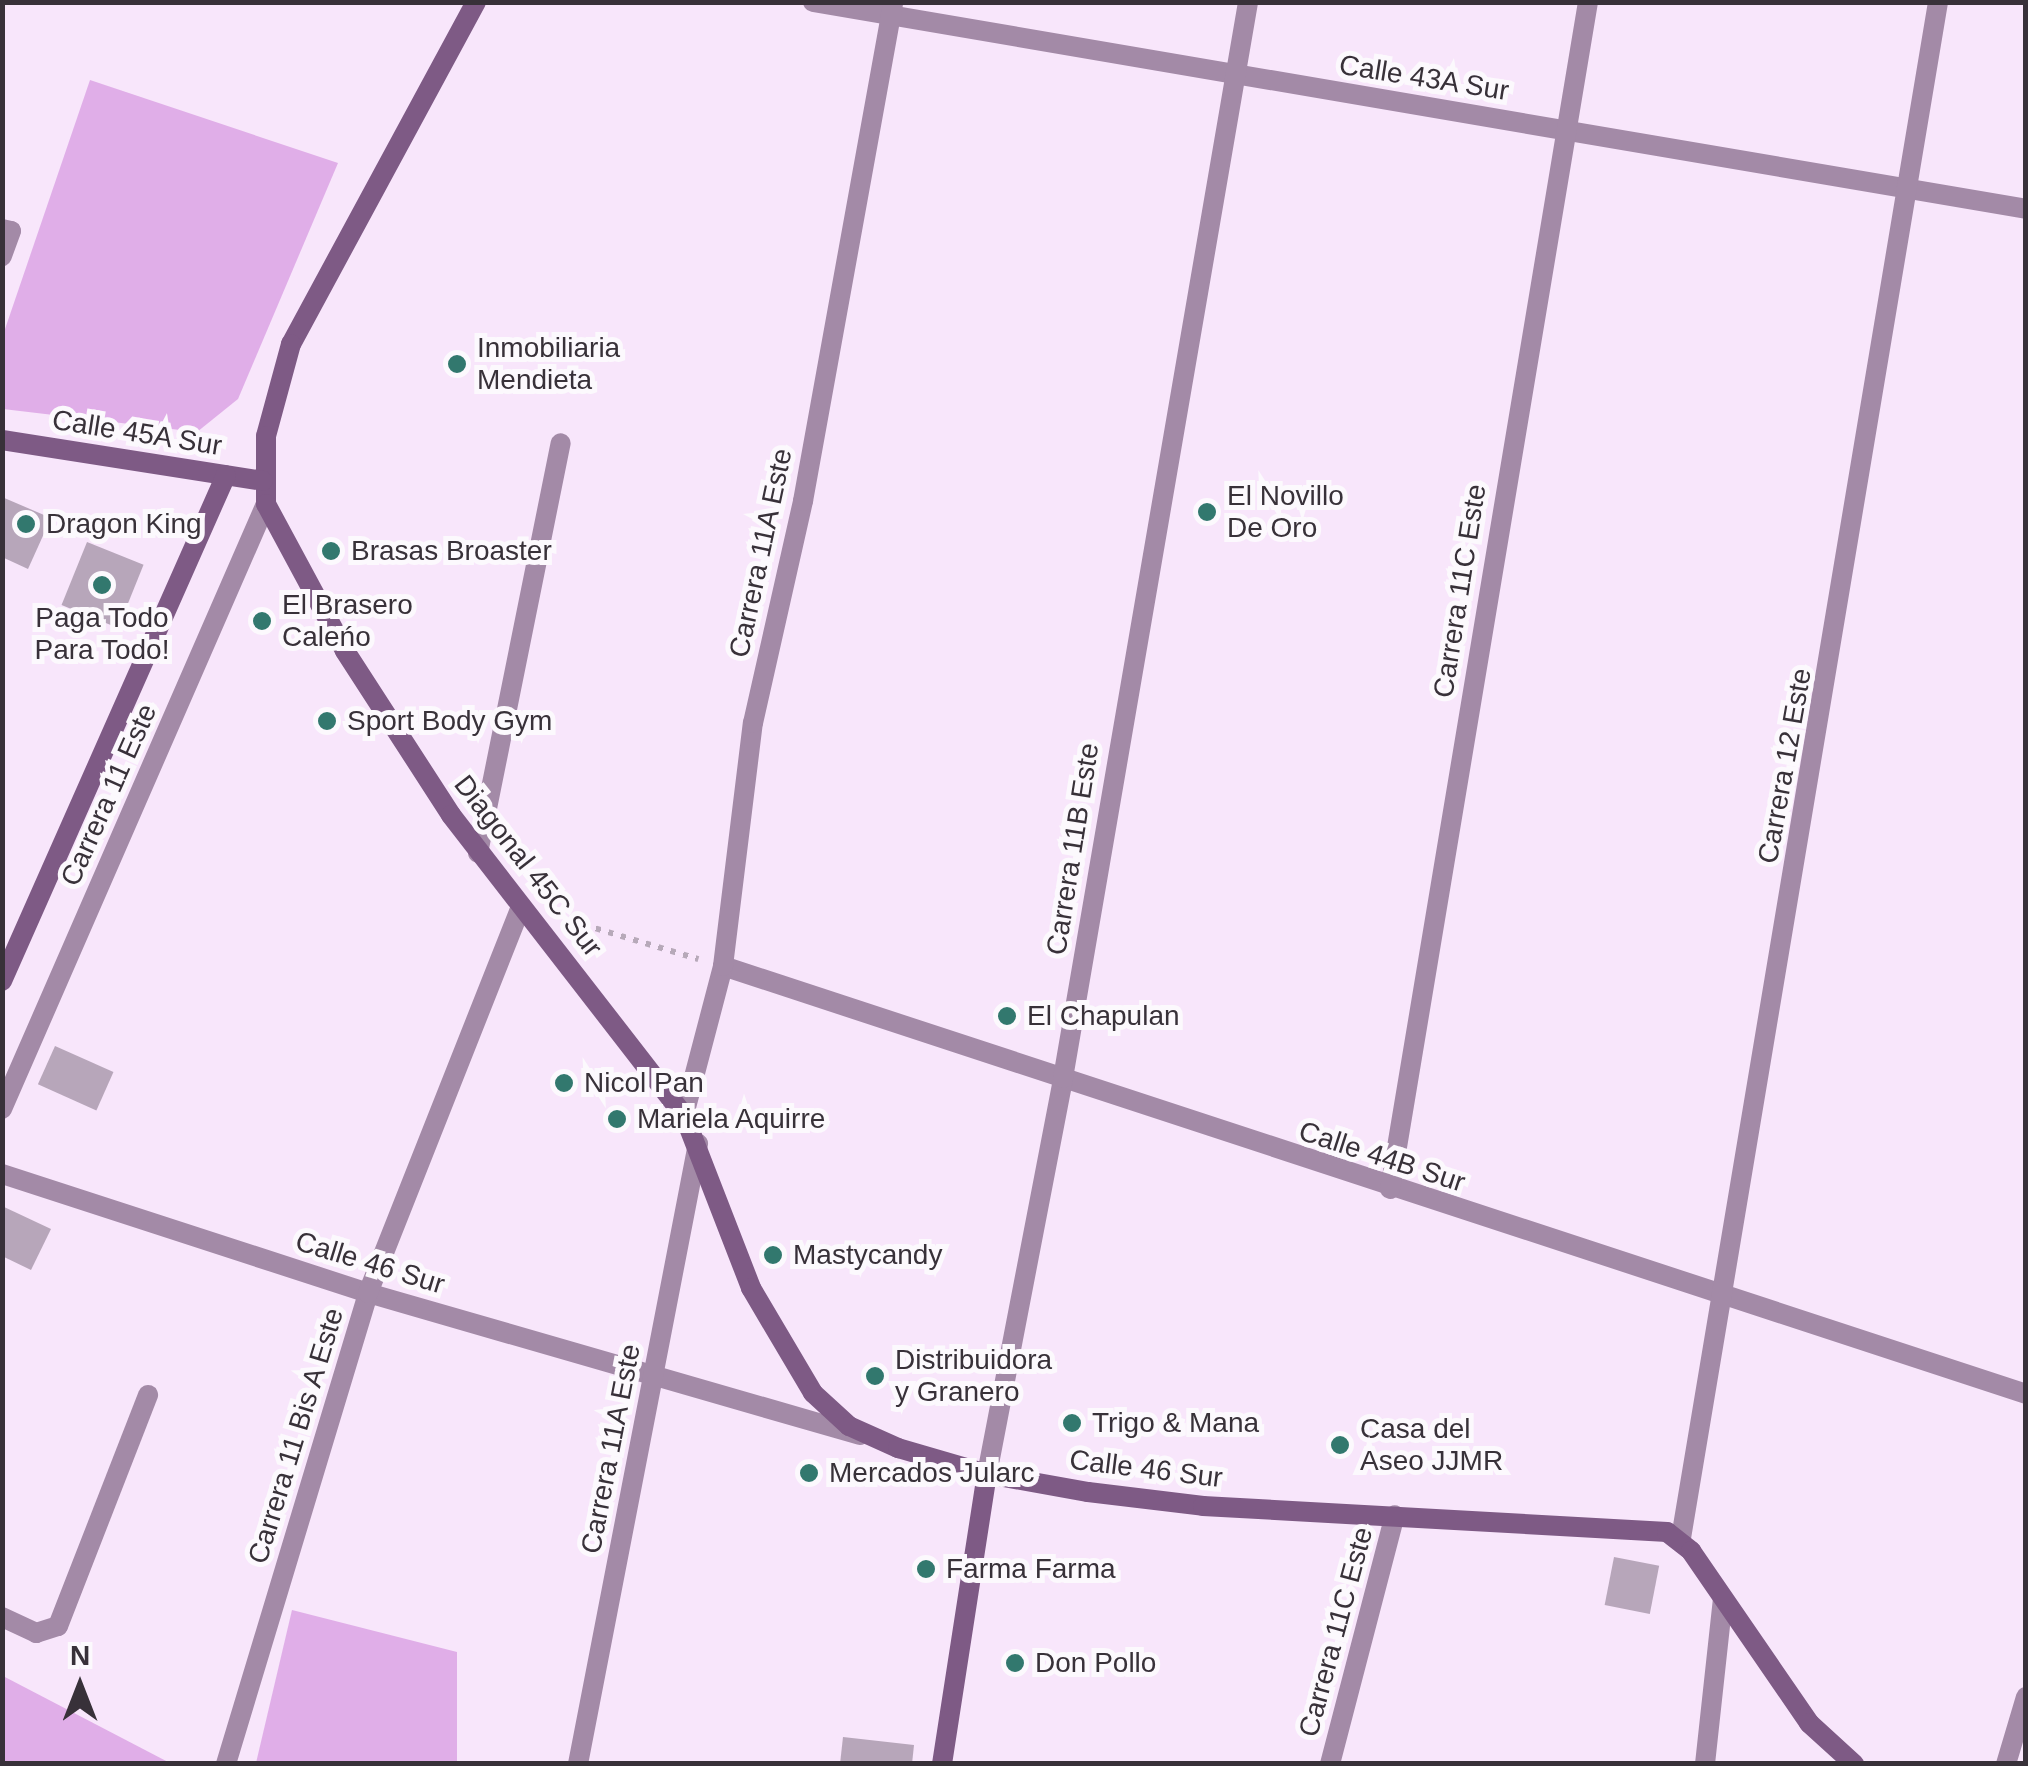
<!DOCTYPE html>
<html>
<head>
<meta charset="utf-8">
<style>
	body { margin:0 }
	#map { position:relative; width:2028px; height:1766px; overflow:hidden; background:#f8e6fb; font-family:Helvetica,sans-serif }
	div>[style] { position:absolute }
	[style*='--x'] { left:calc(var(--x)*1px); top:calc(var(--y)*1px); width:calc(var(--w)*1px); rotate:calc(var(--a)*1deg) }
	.green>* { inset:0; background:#e0aee8 }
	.building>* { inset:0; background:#b7a6ba; transform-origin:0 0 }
	.path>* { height:6px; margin-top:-3px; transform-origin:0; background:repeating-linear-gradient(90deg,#b7a9b9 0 5px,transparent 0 13px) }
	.street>* { height:20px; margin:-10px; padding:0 10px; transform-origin:10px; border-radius:10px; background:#a38aa7 }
	.secondary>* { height:20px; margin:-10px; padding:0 10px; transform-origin:10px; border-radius:10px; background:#7e5a85 }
	.dots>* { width:28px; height:28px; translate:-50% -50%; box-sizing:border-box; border:5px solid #fcf9fd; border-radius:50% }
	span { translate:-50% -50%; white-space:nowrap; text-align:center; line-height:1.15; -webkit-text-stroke:10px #fcf9fd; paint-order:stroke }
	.street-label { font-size:28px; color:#383139 }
	.poi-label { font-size:28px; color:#383139 }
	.left { translate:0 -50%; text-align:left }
	.frame { position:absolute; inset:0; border:5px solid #383139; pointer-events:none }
	.north { position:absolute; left:30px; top:1636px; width:100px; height:100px; -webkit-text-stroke:8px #fcf9fd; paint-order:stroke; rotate:0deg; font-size:28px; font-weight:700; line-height:40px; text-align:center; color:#383139 }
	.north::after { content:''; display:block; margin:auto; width:35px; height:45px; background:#383139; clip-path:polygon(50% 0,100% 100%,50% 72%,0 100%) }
</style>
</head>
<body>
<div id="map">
	<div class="green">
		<i style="clip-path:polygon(90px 80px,338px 163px,238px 399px,197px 432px,3px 409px,3px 335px)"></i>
		<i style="clip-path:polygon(292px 1610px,457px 1652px,457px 1763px,256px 1763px)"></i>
		<i style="clip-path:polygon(3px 1676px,170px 1763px,3px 1763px)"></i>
	</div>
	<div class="building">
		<i style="clip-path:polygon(2px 497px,51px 518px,28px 569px,2px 557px)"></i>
		<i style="left:87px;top:542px;width:61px;height:68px;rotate:22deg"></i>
		<i style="left:55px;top:1046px;width:64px;height:42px;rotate:24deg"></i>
		<i style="clip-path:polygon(2px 1206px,51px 1229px,31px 1270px,2px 1256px)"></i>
		<i style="left:1614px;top:1557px;width:46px;height:49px;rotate:11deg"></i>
		<i style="clip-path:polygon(843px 1737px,914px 1745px,912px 1764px,840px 1764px)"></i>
	</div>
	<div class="path">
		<i style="--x:571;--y:921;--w:133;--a:16.7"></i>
	</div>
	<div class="street">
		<i style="--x:813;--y:2;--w:1231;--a:9.68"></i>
		<i style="--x:2;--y:229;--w:9;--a:13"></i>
		<i style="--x:11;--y:231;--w:27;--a:110"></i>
		<i style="--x:478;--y:853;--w:418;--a:-78.6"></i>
		<i style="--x:723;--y:966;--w:1371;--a:18.18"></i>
		<i style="--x:2;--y:1109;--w:660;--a:-66.43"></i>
		<i style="--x:684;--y:1115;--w:154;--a:-75.3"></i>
		<i style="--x:723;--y:966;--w:245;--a:-83"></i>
		<i style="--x:753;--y:723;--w:228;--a:-77.3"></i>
		<i style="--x:803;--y:501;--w:505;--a:-79.74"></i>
		<i style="--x:2;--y:1174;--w:385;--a:18"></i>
		<i style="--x:368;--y:1293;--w:512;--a:16.1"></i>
		<i style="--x:1390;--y:1189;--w:1203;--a:-80.53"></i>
		<i style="--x:987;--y:1474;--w:403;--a:-79.1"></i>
		<i style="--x:1063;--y:1078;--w:1092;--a:-80.24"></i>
		<i style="--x:1681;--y:1538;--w:1557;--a:-80.5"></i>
		<i style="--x:2;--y:1617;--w:38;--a:25"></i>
		<i style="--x:36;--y:1633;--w:23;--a:-18"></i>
		<i style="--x:58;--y:1626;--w:248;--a:-68.7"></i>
		<i style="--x:226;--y:1764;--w:492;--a:-73.2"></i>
		<i style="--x:368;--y:1293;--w:416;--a:-68.4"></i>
		<i style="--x:578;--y:1764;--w:632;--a:-79.05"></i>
		<i style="--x:1330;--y:1764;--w:257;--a:-75.4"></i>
		<i style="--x:1705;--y:1764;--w:166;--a:-83.8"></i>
		<i style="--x:2006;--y:1764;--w:70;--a:-73.4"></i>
	</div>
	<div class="secondary">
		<i style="--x:476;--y:2;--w:389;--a:118.4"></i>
		<i style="--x:291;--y:344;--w:95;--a:105.2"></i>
		<i style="--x:266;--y:436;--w:68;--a:90"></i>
		<i style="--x:266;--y:504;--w:167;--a:61.7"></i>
		<i style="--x:345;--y:651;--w:195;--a:57.1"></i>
		<i style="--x:451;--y:815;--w:380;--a:52.2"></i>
		<i style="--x:684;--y:1115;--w:186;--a:68.8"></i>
		<i style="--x:751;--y:1288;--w:122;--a:59.4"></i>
		<i style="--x:813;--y:1393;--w:49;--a:42.5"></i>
		<i style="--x:849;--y:1426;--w:54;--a:24.2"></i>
		<i style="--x:898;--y:1448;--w:93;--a:16.3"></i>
		<i style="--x:987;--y:1474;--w:103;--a:10.1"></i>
		<i style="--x:1088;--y:1492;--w:116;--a:6.9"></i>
		<i style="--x:1203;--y:1506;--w:465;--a:3.2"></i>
		<i style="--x:1667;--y:1532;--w:31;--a:38"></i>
		<i style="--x:1691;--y:1551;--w:209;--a:55.5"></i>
		<i style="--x:1809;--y:1723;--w:61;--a:42.3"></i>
		<i style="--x:2;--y:440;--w:264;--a:8.9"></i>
		<i style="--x:2;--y:981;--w:553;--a:-66.12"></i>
		<i style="--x:942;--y:1764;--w:293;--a:-81.2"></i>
	</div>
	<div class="dots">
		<i style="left:457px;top:364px;background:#32786e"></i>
		<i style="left:1207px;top:512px;background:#32786e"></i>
		<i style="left:26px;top:524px;background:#32786e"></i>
		<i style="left:331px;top:551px;background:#32786e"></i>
		<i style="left:102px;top:585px;background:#32786e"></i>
		<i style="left:262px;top:621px;background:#32786e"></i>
		<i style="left:327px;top:721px;background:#32786e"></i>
		<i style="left:1007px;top:1016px;background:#32786e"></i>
		<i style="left:564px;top:1083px;background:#32786e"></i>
		<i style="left:617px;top:1119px;background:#32786e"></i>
		<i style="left:773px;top:1255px;background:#32786e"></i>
		<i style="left:875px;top:1376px;background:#32786e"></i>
		<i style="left:1072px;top:1423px;background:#32786e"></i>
		<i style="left:1340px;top:1445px;background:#32786e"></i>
		<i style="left:809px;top:1473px;background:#32786e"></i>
		<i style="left:926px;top:1569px;background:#32786e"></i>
		<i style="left:1015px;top:1663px;background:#32786e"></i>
	</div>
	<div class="street-label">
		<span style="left:1424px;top:78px;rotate:9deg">Calle 43A Sur</span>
		<span style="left:137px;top:433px;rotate:9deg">Calle 45A Sur</span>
		<span style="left:761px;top:553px;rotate:-78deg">Carrera 11A Este</span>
		<span style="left:1460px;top:591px;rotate:-81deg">Carrera 11C Este</span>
		<span style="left:1785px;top:766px;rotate:-80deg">Carrera 12 Este</span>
		<span style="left:109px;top:795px;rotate:-66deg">Carrera 11 Este</span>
		<span style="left:1073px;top:849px;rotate:-81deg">Carrera 11B Este</span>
		<span style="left:528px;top:866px;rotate:52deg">Diagonal 45C Sur</span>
		<span style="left:1382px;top:1157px;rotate:18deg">Calle 44B Sur</span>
		<span style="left:370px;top:1263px;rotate:17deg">Calle 46 Sur</span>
		<span style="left:296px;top:1436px;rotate:-73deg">Carrera 11 Bis A Este</span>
		<span style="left:611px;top:1449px;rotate:-79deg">Carrera 11A Este</span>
		<span style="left:1146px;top:1469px;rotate:7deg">Calle 46 Sur</span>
		<span style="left:1336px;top:1632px;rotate:-75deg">Carrera 11C Este</span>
	</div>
	<div class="poi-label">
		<span class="left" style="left:477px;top:364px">Inmobiliaria<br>Mendieta</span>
		<span class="left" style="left:1227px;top:512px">El Novillo<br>De Oro</span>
		<span class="left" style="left:46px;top:524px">Dragon King</span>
		<span class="left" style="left:351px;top:551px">Brasas Broaster</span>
		<span class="left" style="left:282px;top:621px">El Brasero<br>Caleńo</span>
		<span style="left:102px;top:634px">Paga Todo<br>Para Todo!</span>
		<span class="left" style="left:347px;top:721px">Sport Body Gym</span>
		<span class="left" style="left:1027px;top:1016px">El Chapulan</span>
		<span class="left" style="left:584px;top:1083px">Nicol Pan</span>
		<span class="left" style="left:637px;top:1119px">Mariela Aquirre</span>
		<span class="left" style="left:793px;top:1255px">Mastycandy</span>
		<span class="left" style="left:895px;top:1376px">Distribuidora<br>y Granero</span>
		<span class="left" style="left:1092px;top:1423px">Trigo &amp; Mana</span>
		<span class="left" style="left:1360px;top:1445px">Casa del<br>Aseo JJMR</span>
		<span class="left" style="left:829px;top:1473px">Mercados Jularc</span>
		<span class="left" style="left:946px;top:1569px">Farma Farma</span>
		<span class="left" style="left:1035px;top:1663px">Don Pollo</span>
	</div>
	<div class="frame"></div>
	<div class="north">N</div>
</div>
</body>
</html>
